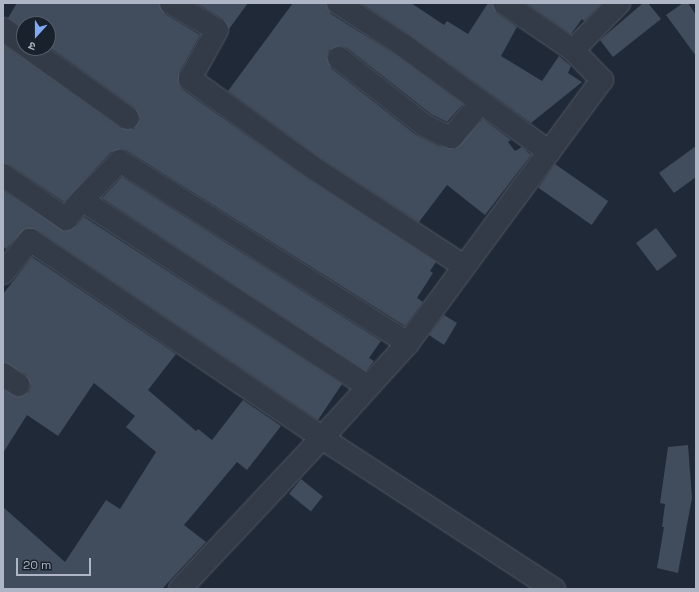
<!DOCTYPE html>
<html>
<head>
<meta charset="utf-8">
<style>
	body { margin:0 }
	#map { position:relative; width:699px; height:592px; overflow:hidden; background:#202937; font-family:"Space Grotesk","Noto Sans Devanagari",sans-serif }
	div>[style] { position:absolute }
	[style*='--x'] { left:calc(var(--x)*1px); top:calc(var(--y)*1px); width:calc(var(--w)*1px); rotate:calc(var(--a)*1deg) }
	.building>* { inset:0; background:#414c5c; transform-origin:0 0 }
	.roads { filter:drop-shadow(0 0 1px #515966) drop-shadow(0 0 1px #515966) }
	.minor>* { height:22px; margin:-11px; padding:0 11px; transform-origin:11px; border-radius:11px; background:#343b48 }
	span { translate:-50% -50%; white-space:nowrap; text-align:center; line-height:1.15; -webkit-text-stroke:3.5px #19212c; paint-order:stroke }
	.frame { position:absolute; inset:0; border:4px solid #aeb6c5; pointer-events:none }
	.north { position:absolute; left:16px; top:16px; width:40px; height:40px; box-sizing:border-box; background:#19212c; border:1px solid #555d69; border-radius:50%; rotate:201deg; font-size:11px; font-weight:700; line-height:16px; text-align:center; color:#aeb6c5 }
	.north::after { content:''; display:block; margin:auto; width:14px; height:18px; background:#81aaf6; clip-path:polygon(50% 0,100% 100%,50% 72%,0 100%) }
	.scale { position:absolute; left:16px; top:558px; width:75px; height:18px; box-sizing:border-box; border:2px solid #aeb6c5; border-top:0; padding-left:5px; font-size:12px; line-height:14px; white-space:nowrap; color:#aeb6c5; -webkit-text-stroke:3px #19212c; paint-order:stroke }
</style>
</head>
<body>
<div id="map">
	<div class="building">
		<i style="clip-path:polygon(17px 3px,159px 3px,165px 14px,200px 35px,179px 73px,179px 84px,182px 89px,305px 177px,436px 262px,430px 271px,433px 273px,417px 298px,423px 302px,405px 326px,126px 150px,121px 149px,111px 152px,64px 202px,10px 165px,3px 163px,3px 44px,121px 128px,134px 129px,140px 119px,135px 108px,48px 46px,48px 24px,24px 24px,24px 29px,8px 18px)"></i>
		<i style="clip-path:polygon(196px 3px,248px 3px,229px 29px,223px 19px)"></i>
		<i style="clip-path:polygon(293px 3px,326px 3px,331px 14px,396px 55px,463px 104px,447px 122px,431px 114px,347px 48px,340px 46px,329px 50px,327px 57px,331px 68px,416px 135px,438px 146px,455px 149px,483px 119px,511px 140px,508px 142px,515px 151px,522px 147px,531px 155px,485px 215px,447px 185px,419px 222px,319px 157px,228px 91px)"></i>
		<i style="clip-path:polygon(361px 3px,411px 3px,444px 25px,447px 21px,468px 34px,488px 3px,492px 3px,497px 13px,517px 27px,501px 56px,542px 81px,559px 56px,571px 66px,568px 73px,582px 82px,531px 123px,410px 35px)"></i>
		<i style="clip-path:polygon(526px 3px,602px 3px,584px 21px,582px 19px,571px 34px)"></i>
		<i style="clip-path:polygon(643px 3px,648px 3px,661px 19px,613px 57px,600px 40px)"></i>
		<i style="clip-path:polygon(683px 3px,688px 3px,696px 15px,696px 56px,666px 15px)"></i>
		<i style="clip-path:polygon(696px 146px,696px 177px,674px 193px,659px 173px)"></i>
		<i style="left:555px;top:164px;width:65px;height:29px;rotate:35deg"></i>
		<i style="clip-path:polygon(122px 177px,381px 341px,369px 358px,374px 361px,366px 371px,102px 198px)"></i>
		<i style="clip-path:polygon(3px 190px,64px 231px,75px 227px,84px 217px,342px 384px,318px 420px,37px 230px,25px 229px,6px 249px,3px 247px)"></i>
		<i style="left:656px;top:228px;width:35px;height:25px;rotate:53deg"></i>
		<i style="clip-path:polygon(32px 257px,176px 354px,148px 390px,196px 431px,198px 429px,212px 440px,243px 400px,281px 426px,247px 470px,237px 462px,184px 525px,206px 542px,162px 589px,3px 589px,3px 507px,65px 562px,106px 500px,120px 509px,156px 452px,126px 427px,135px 416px,94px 383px,58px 436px,27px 415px,3px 453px,3px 389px,18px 397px,29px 392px,31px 386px,26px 375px,3px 362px,3px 294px)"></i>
		<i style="clip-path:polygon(444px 315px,457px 323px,444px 345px,429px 335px)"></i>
		<i style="clip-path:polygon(688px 445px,692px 498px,678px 573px,657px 568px,664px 527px,662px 527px,665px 504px,660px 503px,668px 447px)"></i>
		<i style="left:301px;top:479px;width:28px;height:19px;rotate:39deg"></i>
	</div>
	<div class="roads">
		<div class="minor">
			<i style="--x:171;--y:3;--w:53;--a:30.4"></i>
			<i style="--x:217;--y:30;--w:56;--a:118.9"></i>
			<i style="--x:190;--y:79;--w:150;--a:35.8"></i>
			<i style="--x:312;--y:167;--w:181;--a:33.1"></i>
			<i style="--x:338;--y:3;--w:77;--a:32.9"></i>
			<i style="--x:403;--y:45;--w:181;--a:36.2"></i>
			<i style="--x:3;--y:29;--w:26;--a:36"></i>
			<i style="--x:29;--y:48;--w:121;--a:35.3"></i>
			<i style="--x:573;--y:50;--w:66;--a:-45.6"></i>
			<i style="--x:339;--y:58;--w:108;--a:38.2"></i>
			<i style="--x:424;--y:125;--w:20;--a:27"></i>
			<i style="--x:442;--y:134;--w:10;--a:17"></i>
			<i style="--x:452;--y:137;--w:45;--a:-50.4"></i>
			<i style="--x:3;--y:175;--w:77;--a:34.9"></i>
			<i style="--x:66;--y:219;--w:25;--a:-50"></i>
			<i style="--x:82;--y:200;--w:340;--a:33.1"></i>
			<i style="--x:82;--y:200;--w:54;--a:-45.7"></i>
			<i style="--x:120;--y:161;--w:341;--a:32.3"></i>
			<i style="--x:3;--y:273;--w:43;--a:-50.7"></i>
			<i style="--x:30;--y:240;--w:353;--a:34.1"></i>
			<i style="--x:322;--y:438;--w:128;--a:-47.8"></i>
			<i style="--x:408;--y:343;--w:327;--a:-53.6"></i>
			<i style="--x:602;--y:80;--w:42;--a:-134"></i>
			<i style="--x:573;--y:50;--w:83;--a:-145.7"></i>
			<i style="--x:3;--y:374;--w:19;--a:35"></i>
			<i style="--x:180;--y:589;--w:207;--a:-46.8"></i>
			<i style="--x:322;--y:438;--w:277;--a:33.1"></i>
		</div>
	</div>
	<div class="frame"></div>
	<div class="north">उ</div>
	<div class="scale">20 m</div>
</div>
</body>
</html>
